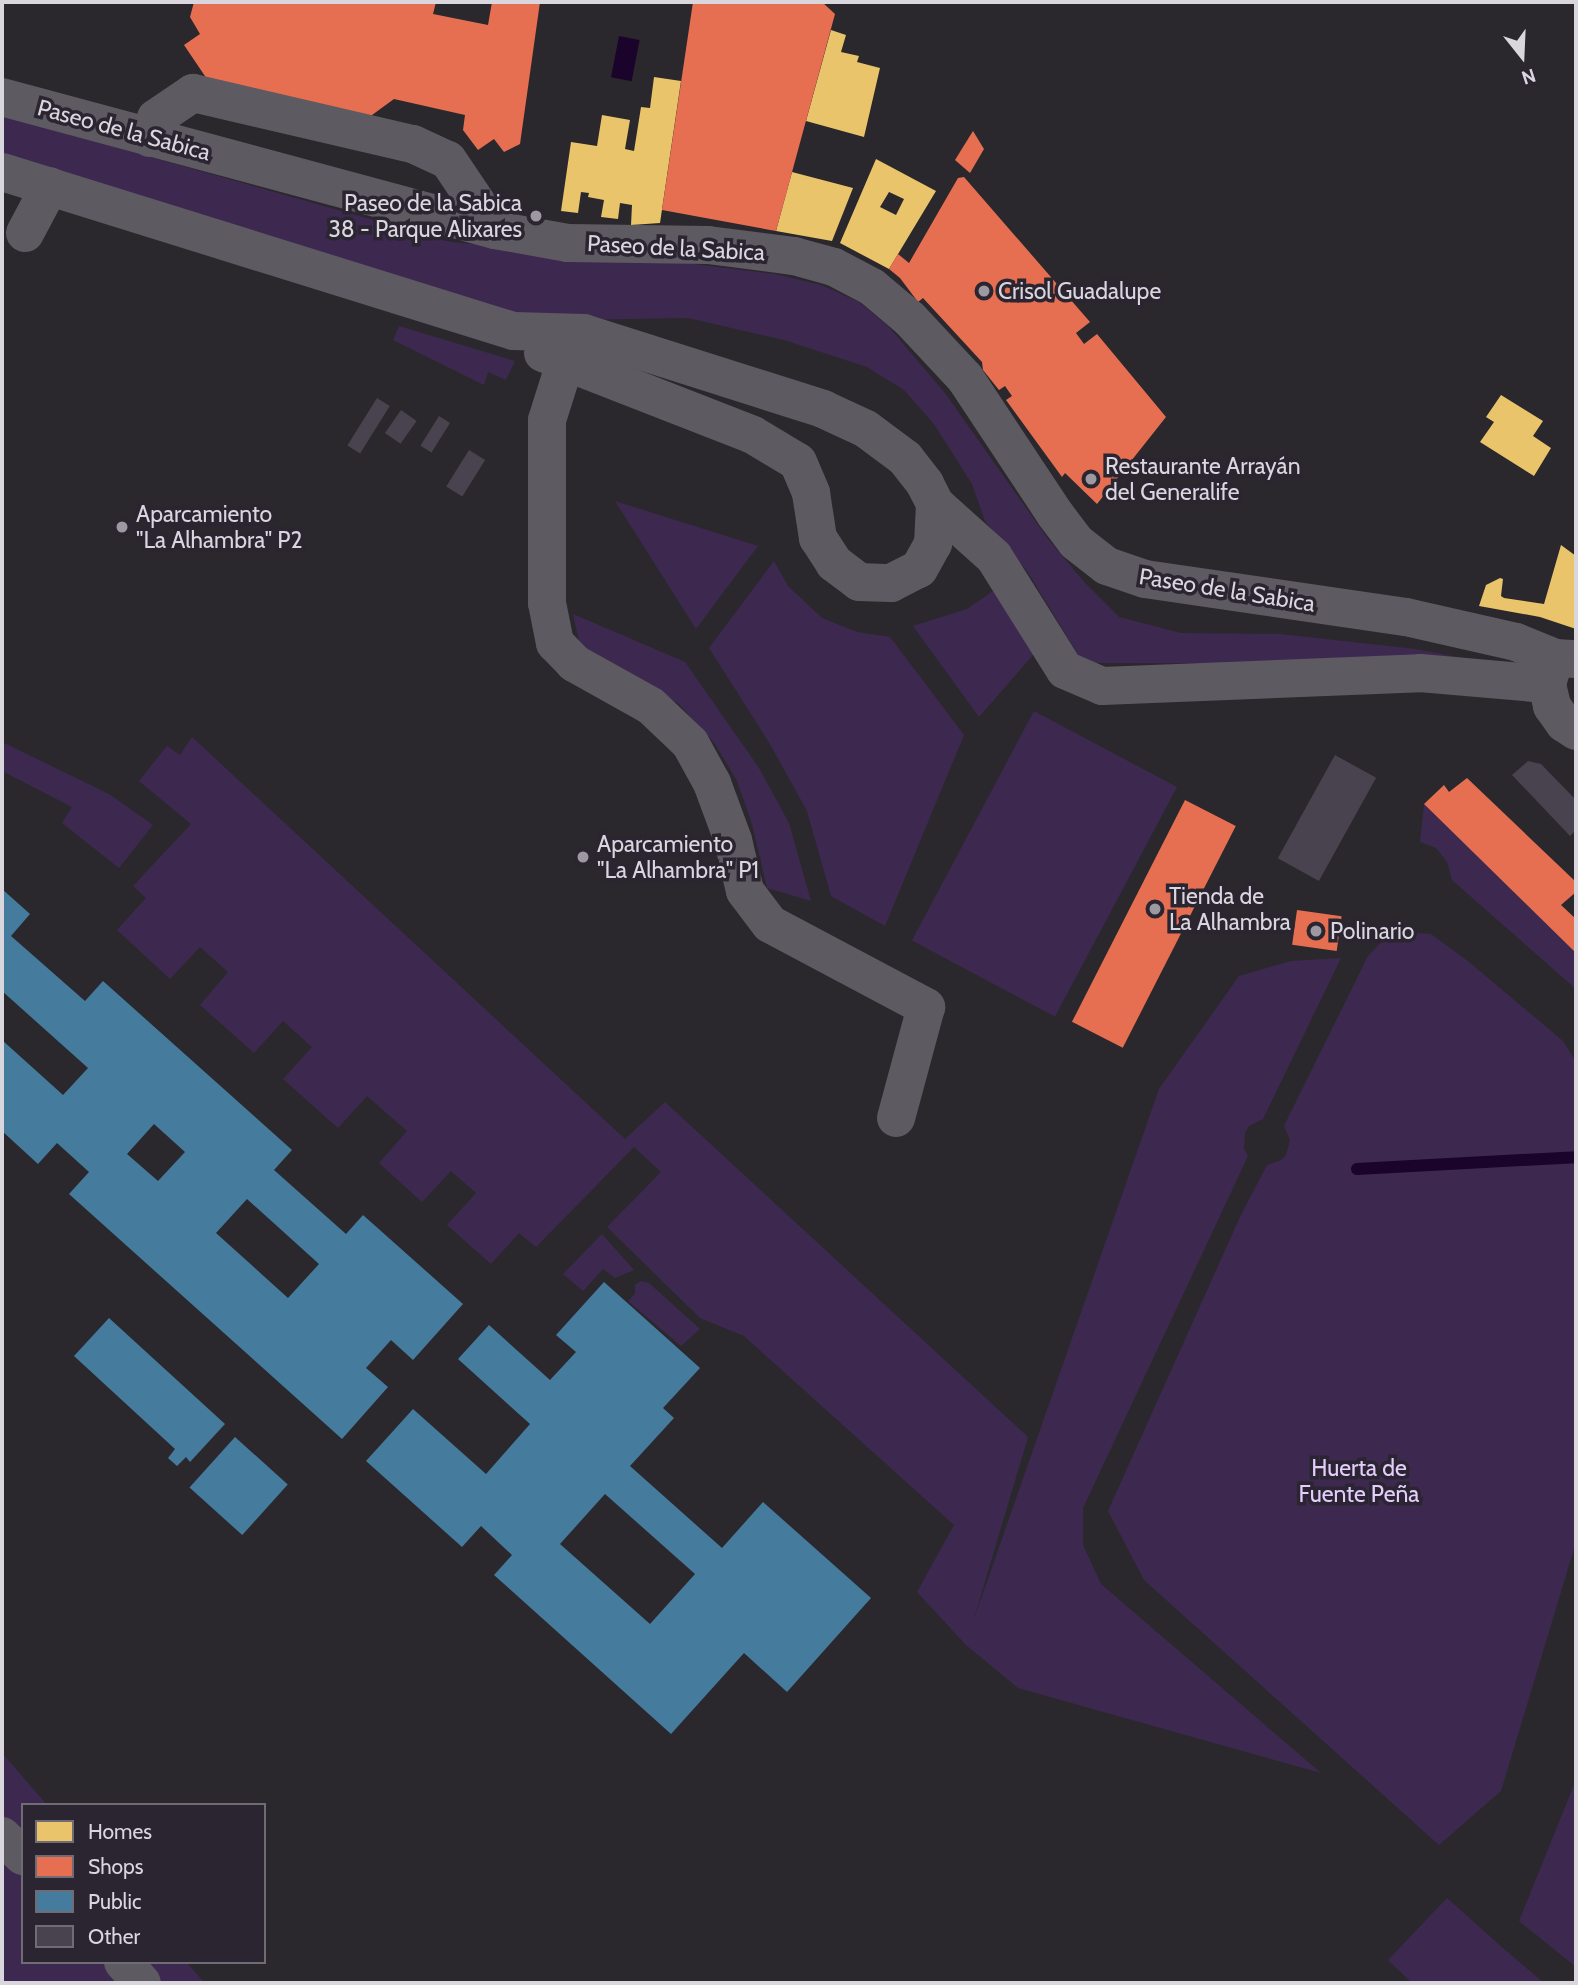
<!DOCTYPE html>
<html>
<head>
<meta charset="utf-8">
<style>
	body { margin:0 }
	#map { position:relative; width:1578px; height:1985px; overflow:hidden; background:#2a282d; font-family:Cabin,sans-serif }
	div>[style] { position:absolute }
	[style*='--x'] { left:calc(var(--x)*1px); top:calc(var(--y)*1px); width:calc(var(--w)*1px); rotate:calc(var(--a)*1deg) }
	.green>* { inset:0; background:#3d2950; transform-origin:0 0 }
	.water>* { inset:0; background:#1b042c; transform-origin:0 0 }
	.homes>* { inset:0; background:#e9c46a }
	.shops>* { inset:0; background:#e76f51; transform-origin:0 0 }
	.public>* { inset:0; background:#457b9d; transform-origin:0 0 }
	.stream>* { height:12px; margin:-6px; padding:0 6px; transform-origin:6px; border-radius:6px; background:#1b042c }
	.building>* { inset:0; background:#49424f; transform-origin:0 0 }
	.minor>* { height:38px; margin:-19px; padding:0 19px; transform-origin:19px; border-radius:19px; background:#5e5a62 }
	.dots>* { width:19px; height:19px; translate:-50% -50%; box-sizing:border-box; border:4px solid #2a2530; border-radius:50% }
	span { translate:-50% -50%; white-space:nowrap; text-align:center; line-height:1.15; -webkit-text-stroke:7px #2a2530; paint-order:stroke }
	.street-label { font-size:23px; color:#dad6de }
	.poi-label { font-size:23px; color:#dad6de }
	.right { translate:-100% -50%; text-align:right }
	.left { translate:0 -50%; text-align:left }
	.park-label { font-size:23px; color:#e4cdfe }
	.frame { position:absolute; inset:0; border:4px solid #dad6de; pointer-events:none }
	.legend { position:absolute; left:21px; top:1803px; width:245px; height:161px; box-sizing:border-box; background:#2a2530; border:2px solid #706c76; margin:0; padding:9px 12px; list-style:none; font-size:21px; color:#dad6de }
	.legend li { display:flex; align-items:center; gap:14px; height:35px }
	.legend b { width:35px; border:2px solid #706c76 }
	.north { position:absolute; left:1487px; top:21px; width:70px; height:70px; -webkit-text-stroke:5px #2a2530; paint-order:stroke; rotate:162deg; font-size:19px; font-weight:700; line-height:28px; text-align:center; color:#dad6de }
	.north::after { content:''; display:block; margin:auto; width:24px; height:32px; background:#dad6de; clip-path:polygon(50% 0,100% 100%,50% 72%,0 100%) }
</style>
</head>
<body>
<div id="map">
	<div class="green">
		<i style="clip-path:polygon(2px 115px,451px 242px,669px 261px,775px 274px,821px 285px,859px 302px,889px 327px,945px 393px,1048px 539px,1085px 583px,1119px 617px,1181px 633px,1280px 634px,1415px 649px,1495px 664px,1095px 663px,1079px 656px,1027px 571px,985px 521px,972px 484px,934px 424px,904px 390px,867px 367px,784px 340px,688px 318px,512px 321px,2px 161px)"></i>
		<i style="clip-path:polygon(399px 326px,515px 361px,506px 380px,488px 372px,484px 385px,393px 340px)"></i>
		<i style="clip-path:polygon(615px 501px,758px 546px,696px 629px)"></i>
		<i style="clip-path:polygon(774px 561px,788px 586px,822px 618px,857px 632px,890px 637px,964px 735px,885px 926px,831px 896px,807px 811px,770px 744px,709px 648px)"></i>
		<i style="clip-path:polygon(996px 589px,1039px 648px,979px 717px,913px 626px,967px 609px)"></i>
		<i style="clip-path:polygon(573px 614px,685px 662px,759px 768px,789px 823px,811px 901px,767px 888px,752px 824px,737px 781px,715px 744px,679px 704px,580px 645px)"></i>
		<i style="left:1034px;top:711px;width:162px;height:260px;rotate:28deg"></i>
		<i style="clip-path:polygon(192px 737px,625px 1139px,665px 1102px,1028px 1437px,973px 1622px,1159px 1089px,1239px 976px,1291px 961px,1341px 958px,1263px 1119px,1249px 1126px,1245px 1133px,1244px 1149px,1248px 1156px,1083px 1508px,1083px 1545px,1101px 1584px,1321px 1773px,1018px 1688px,966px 1645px,917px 1592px,954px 1525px,744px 1336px,700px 1318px,607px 1227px,661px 1172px,634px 1147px,536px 1247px,519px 1233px,491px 1264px,447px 1225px,476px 1193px,451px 1171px,422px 1202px,379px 1163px,407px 1131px,367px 1096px,338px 1128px,283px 1079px,312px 1047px,283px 1021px,254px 1053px,200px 1005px,228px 972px,200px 947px,170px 979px,117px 930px,146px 898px,133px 886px,191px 824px,139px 781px,167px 746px,180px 755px)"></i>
		<i style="clip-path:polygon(2px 742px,109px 794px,153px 825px,119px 868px,62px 823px,72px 807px,2px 771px)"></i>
		<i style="clip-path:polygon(1424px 804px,1576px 953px,1576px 989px,1452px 880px,1447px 862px,1436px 848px,1420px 842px)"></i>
		<i style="clip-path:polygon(1392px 931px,1431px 934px,1469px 962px,1563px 1041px,1576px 1062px,1576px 1542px,1501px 1791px,1439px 1845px,1144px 1580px,1108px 1511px,1240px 1217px,1267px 1165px,1281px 1160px,1286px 1155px,1290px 1140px,1284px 1126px,1368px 956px)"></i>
		<i style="clip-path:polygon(602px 1234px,634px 1270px,615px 1278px,603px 1269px,583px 1291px,563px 1274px)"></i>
		<i style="clip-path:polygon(641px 1281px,649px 1283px,700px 1329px,681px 1346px,628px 1301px,635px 1294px,635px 1285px)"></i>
		<i style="clip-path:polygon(2px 1753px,47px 1805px,23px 1805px,23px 1962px,186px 1962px,205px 1983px,2px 1983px)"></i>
		<i style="clip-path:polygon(1576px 1780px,1576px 1967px,1519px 1921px)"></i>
		<i style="clip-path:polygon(1447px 1898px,1504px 1949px,1544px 1983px,1412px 1983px,1388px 1960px)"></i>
	</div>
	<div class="water">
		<i style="left:619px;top:36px;width:21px;height:42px;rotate:11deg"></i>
	</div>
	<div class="homes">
		<i style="clip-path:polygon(831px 30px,846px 35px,841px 52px,859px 56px,857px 62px,880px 68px,864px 137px,806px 121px)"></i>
		<i style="clip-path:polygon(654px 77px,681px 81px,660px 223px,631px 225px,632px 205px,620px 203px,618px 219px,601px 217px,604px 200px,588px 197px,589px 193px,581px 192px,578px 213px,561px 211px,571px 142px,597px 146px,602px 115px,630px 120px,625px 149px,634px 151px,641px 107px,650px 108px)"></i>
		<i style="clip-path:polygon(evenodd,876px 159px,936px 191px,889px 269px,840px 243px,876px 159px,889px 192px,904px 199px,896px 215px,880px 207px,889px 192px)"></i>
		<i style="clip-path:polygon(792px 172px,853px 188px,832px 241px,776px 231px)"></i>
		<i style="clip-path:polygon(1501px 395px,1543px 421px,1533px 436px,1551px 448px,1534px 476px,1480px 442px,1494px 422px,1486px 417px)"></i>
		<i style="clip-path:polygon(1561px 545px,1576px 556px,1576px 629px,1540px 617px,1479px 606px,1486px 585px,1500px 578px,1503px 579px,1501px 596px,1504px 598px,1544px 604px)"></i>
	</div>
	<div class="shops">
		<i style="clip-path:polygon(194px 2px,436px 2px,433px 14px,488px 25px,492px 2px,540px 2px,520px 144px,504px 152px,494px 139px,478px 150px,463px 130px,465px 115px,394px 99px,361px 123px,213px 88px,184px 45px,200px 34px,190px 17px)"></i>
		<i style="clip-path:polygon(693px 2px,822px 2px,835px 14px,776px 231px,662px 210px)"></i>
		<i style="clip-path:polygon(973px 131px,984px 149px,970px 173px,955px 160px)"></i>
		<i style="clip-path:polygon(964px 177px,1090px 322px,1076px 333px,1084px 344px,1097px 334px,1166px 417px,1097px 504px,1065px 473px,1062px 477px,1006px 400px,1012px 396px,1005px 386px,999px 390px,983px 370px,982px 362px,923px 298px,918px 302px,900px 278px,889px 269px,898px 254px,909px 263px,958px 178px)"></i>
		<i style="clip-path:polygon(1467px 778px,1576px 882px,1576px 892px,1561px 905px,1576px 919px,1576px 953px,1424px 804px,1444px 785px,1449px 792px)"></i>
		<i style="left:1185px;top:800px;width:57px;height:249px;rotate:27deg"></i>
		<i style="left:1297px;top:910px;width:45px;height:35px;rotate:8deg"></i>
	</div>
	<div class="public">
		<i style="clip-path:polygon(evenodd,2px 889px,30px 914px,11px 936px,85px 1001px,103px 981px,292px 1150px,274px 1170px,346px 1234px,363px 1215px,463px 1304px,413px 1360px,391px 1340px,366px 1368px,388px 1387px,342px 1439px,69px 1194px,89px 1172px,57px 1143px,38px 1164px,2px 1131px,2px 1040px,63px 1095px,88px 1068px,2px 991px,2px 889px,154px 1124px,185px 1152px,158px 1181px,127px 1154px,154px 1124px,2px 889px,247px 1199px,319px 1264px,288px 1298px,216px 1233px,247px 1199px)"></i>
		<i style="clip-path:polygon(evenodd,604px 1282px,700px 1368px,663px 1408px,674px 1418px,630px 1466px,722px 1548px,763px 1502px,871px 1598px,787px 1692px,744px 1653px,671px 1734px,494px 1575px,512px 1555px,481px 1526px,462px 1547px,366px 1461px,413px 1409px,486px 1474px,530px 1424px,458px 1359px,489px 1325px,550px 1380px,576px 1352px,556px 1335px,604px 1282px,605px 1494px,695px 1574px,650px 1624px,560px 1544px,605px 1494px)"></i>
		<i style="clip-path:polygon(109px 1318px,225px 1424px,190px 1462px,186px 1457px,177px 1466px,168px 1458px,175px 1449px,74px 1356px)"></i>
		<i style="left:235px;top:1437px;width:71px;height:68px;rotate:42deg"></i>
	</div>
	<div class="stream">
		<i style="--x:1357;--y:1169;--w:219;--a:-3.1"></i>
	</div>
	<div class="building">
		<i style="left:377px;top:398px;width:15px;height:56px;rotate:32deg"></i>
		<i style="left:401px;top:410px;width:19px;height:28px;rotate:35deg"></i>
		<i style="left:439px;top:416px;width:13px;height:35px;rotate:32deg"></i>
		<i style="left:469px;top:450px;width:19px;height:43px;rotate:32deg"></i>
		<i style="left:1335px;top:755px;width:47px;height:118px;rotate:29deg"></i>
		<i style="clip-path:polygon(1528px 761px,1541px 764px,1576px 800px,1576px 830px,1570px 836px,1512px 775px)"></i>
	</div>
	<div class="minor">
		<i style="--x:2;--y:97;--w:511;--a:15.1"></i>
		<i style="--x:495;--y:230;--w:74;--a:10.1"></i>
		<i style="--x:568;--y:243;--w:140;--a:0.8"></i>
		<i style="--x:708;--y:245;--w:87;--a:7.3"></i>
		<i style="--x:794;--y:256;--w:41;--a:15.4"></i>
		<i style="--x:834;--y:267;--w:43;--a:27.8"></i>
		<i style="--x:872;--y:287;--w:50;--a:40.1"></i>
		<i style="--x:910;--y:319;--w:81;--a:47"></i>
		<i style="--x:965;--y:378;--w:163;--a:56.5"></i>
		<i style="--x:1055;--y:514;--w:35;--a:53"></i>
		<i style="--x:1076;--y:542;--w:39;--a:38"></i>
		<i style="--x:1107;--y:566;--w:40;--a:18.9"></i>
		<i style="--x:1145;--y:579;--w:264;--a:8.3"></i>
		<i style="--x:1406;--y:617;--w:113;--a:12.8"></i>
		<i style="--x:1516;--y:642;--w:42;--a:22.3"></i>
		<i style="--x:1555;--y:658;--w:21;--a:3"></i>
		<i style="--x:150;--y:138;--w:21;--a:-73"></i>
		<i style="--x:156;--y:118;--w:45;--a:-34"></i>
		<i style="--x:193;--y:93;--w:226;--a:13.1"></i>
		<i style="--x:413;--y:144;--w:38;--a:25"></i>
		<i style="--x:448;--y:160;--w:84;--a:56.1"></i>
		<i style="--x:2;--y:172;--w:535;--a:17.28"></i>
		<i style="--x:513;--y:331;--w:71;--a:1.6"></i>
		<i style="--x:584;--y:333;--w:251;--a:17.6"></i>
		<i style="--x:823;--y:409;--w:47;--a:24.9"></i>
		<i style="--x:866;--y:429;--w:49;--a:36.6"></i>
		<i style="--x:905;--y:458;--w:33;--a:52"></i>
		<i style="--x:925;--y:484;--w:22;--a:63"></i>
		<i style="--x:935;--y:504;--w:79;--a:41.9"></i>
		<i style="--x:994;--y:557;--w:133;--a:57.9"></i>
		<i style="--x:1065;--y:670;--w:40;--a:23.4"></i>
		<i style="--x:1102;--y:686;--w:318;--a:-2.3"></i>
		<i style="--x:1420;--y:673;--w:127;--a:5"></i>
		<i style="--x:25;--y:233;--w:53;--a:-62"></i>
		<i style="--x:543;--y:353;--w:225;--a:21.3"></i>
		<i style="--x:753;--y:435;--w:52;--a:31"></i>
		<i style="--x:798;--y:462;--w:34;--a:67"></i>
		<i style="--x:811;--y:493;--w:46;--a:81.2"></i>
		<i style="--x:818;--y:538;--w:30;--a:57"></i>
		<i style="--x:834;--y:563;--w:31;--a:37"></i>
		<i style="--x:859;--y:582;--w:32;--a:2"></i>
		<i style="--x:891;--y:583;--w:31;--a:-27"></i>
		<i style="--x:919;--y:569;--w:29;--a:-61"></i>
		<i style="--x:933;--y:544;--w:40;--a:-87.1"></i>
		<i style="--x:565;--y:363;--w:60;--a:107.5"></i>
		<i style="--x:547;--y:420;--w:183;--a:90"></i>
		<i style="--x:547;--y:603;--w:41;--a:78.7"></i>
		<i style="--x:555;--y:643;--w:28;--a:46"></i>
		<i style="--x:574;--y:663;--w:88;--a:29.2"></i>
		<i style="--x:651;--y:706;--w:54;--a:43.5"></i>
		<i style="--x:690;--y:743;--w:46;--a:61.2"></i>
		<i style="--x:712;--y:783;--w:61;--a:69.8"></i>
		<i style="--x:733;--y:840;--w:52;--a:76.8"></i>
		<i style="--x:745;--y:891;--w:41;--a:52.9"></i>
		<i style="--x:770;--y:924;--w:177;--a:28"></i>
		<i style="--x:926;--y:1007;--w:115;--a:105.1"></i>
		<i style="--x:1554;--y:660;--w:25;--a:106"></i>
		<i style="--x:1547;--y:684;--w:23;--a:77"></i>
		<i style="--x:1552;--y:706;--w:21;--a:55"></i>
		<i style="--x:1564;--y:723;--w:14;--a:34"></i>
		<i style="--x:2;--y:1836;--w:29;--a:44"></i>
		<i style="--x:123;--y:1962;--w:28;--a:48"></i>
	</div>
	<div class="dots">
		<i style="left:536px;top:216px;background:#9c99a0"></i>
		<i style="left:984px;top:291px;background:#9c99a0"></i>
		<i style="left:1091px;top:479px;background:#9c99a0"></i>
		<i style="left:122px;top:527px;background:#9c99a0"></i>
		<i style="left:583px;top:857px;background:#9c99a0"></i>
		<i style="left:1155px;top:909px;background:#9c99a0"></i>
		<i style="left:1316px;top:931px;background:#9c99a0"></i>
	</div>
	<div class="street-label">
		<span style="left:124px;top:130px;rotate:15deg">Paseo de la Sabica</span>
		<span style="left:676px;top:248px;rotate:3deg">Paseo de la Sabica</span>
		<span style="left:1227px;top:590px;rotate:9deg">Paseo de la Sabica</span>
	</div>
	<div class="poi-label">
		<span class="right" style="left:522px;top:216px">Paseo de la Sabica<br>38 - Parque Alixares</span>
		<span class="left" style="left:998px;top:291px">Crisol Guadalupe</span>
		<span class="left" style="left:1105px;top:479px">Restaurante Arrayán<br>del Generalife</span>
		<span class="left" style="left:136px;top:527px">Aparcamiento<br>"La Alhambra" P2</span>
		<span class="left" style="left:597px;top:857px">Aparcamiento<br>"La Alhambra" P1</span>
		<span class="left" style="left:1169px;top:909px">Tienda de<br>La Alhambra</span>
		<span class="left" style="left:1330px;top:931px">Polinario</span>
	</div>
	<div class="park-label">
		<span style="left:1359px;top:1481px">Huerta de<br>Fuente Peña</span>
	</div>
	<div class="frame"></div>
	<ul class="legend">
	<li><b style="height:19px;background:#e9c46a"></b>Homes</li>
	<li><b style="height:19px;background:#e76f51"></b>Shops</li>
	<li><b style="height:19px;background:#457b9d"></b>Public</li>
	<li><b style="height:19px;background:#49424f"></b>Other</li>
	</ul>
	<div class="north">N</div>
</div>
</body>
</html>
